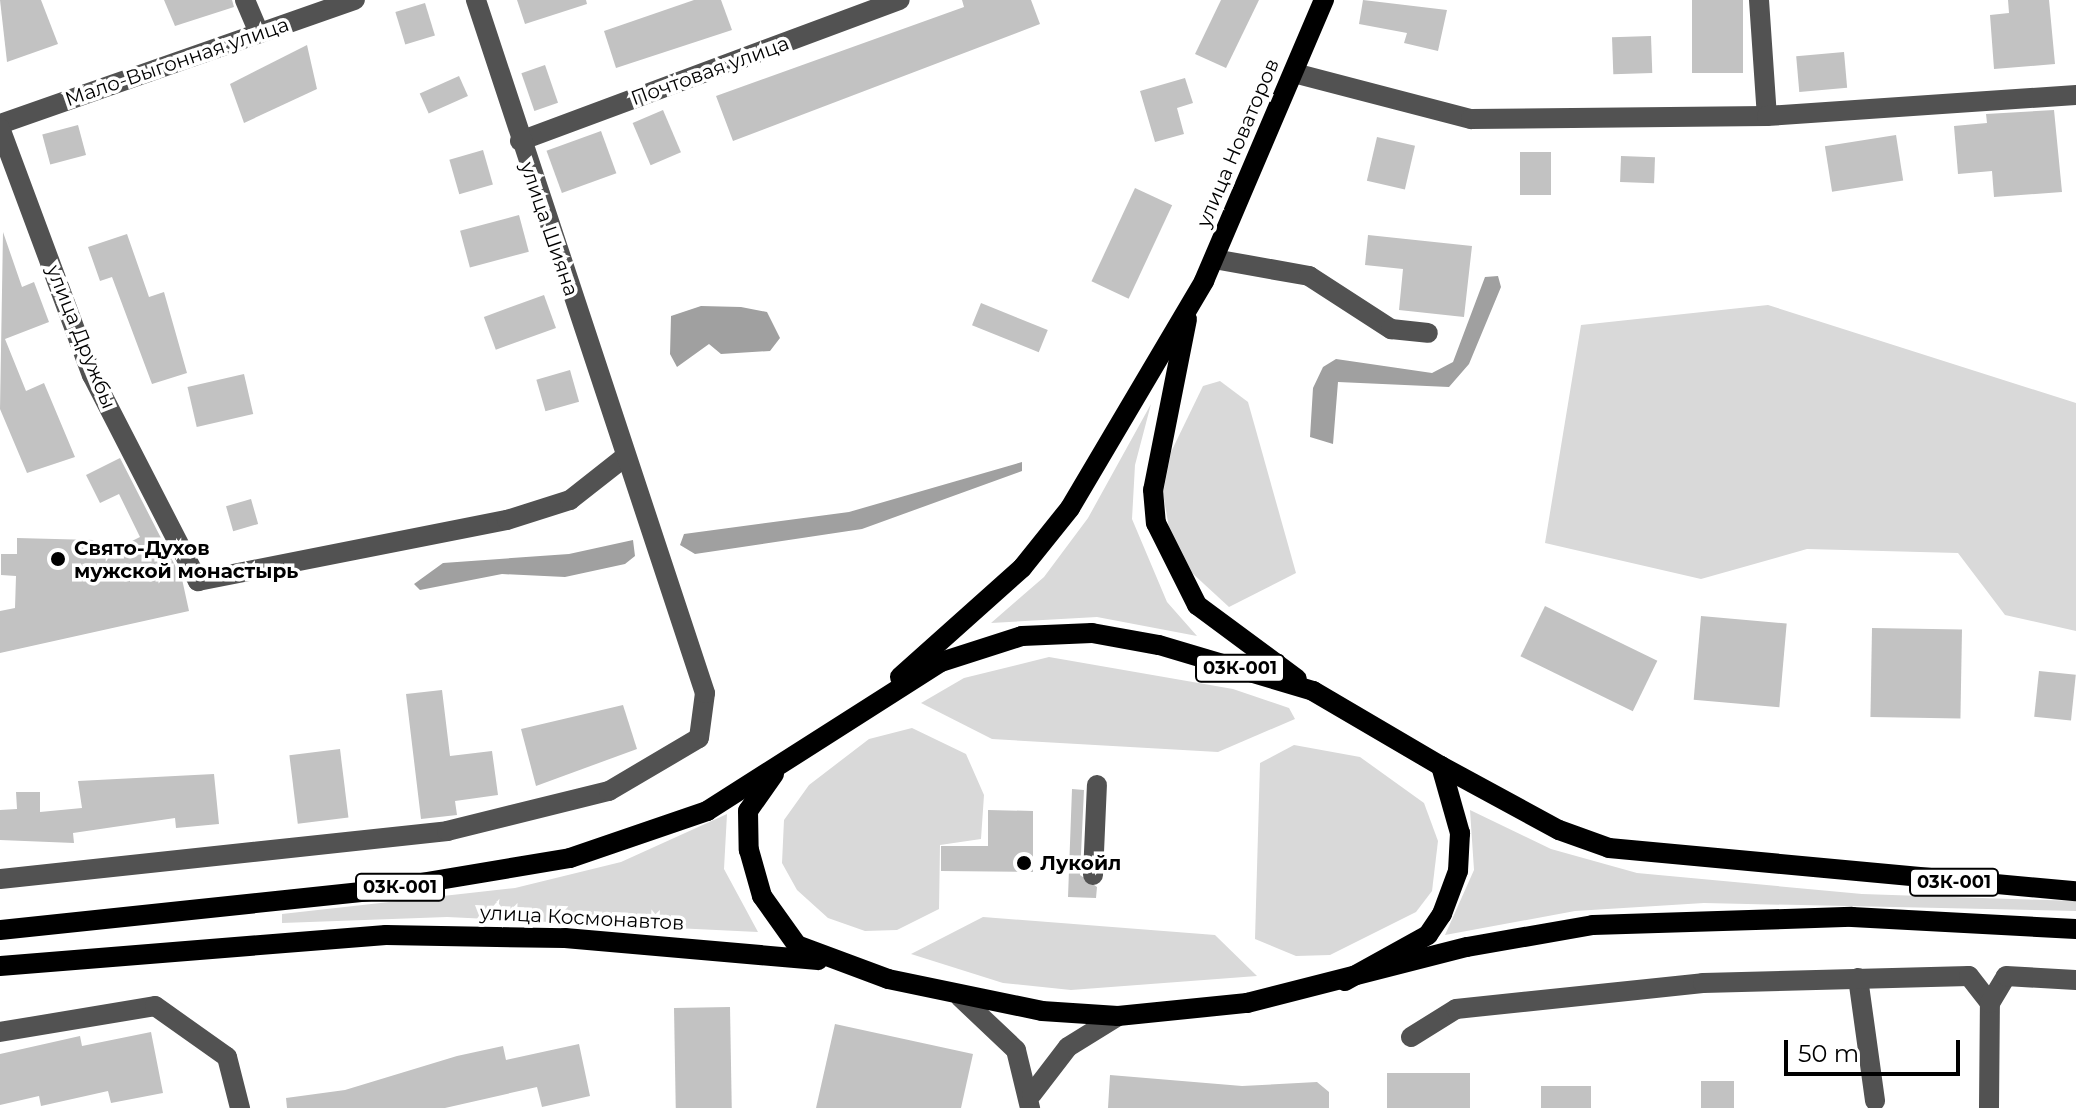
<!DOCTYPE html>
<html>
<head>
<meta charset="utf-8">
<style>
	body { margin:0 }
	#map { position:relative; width:2076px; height:1108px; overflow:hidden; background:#fff; font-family:Montserrat,sans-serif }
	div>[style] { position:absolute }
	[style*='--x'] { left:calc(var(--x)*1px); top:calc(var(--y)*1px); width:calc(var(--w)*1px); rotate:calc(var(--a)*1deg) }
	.green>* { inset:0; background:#d9d9d9 }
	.water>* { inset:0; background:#a0a0a0 }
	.building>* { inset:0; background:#c2c2c2; transform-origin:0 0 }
	.minor>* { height:20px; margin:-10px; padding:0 10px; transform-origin:10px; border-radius:10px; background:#525252 }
	.major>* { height:20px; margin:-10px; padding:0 10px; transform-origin:10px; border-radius:10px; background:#000 }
	.dots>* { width:22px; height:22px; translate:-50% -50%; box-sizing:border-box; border:4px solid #fff; border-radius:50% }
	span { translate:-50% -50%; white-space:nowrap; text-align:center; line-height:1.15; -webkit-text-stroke:7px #fff; paint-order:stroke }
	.shield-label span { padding:2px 6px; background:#fff; border:2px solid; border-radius:6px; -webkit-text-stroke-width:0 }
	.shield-label { font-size:18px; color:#000; font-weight:700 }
	.street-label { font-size:20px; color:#000 }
	.poi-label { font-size:20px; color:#000; font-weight:700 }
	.left { translate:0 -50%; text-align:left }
	.scale { position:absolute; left:1784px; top:1040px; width:176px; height:36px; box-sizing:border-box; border:4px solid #000; border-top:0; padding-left:10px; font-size:24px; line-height:28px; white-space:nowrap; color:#000; -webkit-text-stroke:6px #fff; paint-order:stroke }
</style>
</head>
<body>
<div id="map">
	<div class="green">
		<i style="clip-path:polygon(1768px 305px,2076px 403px,2076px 631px,2005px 615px,1958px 553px,1807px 549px,1701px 579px,1545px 543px,1581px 325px)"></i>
		<i style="clip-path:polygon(1220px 381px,1248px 402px,1296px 573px,1229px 607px,1191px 572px,1170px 534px,1163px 493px,1171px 452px,1203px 386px)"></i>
		<i style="clip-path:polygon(1151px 404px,1135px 465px,1132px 519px,1167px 602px,1197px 636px,1097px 617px,991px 623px,1044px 577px,1088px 518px)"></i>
		<i style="clip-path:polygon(1049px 657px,1233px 689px,1289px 708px,1295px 719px,1218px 752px,992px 739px,921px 703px,964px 678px)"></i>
		<i style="clip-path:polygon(912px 728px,966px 754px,984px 795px,981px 839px,940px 845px,939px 909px,897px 930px,865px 931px,828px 918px,797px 890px,782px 863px,784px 820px,809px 785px,869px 739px)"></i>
		<i style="clip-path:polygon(1294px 745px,1360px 757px,1424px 803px,1438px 841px,1432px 891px,1416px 912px,1330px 955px,1296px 956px,1255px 939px,1260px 763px)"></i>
		<i style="clip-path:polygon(1470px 810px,1551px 849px,1637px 873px,1862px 894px,2076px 901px,2076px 911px,1704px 903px,1575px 911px,1445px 935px,1474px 870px)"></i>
		<i style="clip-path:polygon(727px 814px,724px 869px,758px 932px,447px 917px,282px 923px,282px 914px,515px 888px,621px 862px)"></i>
		<i style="clip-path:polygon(983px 917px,1215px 935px,1257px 976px,1071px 990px,1003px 983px,911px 954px)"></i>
	</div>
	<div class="water">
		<i style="clip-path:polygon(1498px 276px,1501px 287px,1469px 364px,1449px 387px,1338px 382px,1333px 444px,1310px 437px,1313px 388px,1323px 367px,1336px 359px,1432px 373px,1453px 362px,1485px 277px)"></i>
		<i style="clip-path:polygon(741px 307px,767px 312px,780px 338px,770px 351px,721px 354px,709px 344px,677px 367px,670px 354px,671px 316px,701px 306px)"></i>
		<i style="clip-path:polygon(1022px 462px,1022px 471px,862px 529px,695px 554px,680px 545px,684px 534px,849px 512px)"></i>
		<i style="clip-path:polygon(633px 540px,635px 556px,625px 564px,565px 577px,502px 574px,420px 590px,414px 584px,443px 563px,569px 554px)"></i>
	</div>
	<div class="building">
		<i style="clip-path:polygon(0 0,41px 0,58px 44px,7px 62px)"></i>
		<i style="clip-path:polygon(164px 0,232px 0,234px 7px,175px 26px)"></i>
		<i style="clip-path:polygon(517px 0,586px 0,587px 4px,525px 24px)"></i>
		<i style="clip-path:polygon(694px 0,721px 0,732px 30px,616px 68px,604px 31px)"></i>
		<i style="clip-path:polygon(962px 0,1031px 0,1040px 24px,733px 141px,716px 96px,964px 7px)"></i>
		<i style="clip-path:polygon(1221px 0,1259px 0,1226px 68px,1195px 54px)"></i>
		<i style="clip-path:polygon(1363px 0,1447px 10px,1438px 51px,1404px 43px,1407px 33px,1359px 24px)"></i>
		<i style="left:1692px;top:0;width:51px;height:73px"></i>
		<i style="clip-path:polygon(2008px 0,2049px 0,2055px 64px,1994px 69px,1990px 15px,2009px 13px)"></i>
		<i style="left:425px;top:3px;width:34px;height:31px;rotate:73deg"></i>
		<i style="left:1651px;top:36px;width:37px;height:39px;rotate:88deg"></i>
		<i style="clip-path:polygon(307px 45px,317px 89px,244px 123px,230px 84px)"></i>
		<i style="left:1844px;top:52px;width:36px;height:48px;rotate:85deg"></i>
		<i style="left:545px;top:65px;width:40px;height:25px;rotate:71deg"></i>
		<i style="left:459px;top:76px;width:22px;height:43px;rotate:66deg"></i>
		<i style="clip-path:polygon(1185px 78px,1193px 103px,1177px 108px,1184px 134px,1155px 142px,1140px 91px)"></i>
		<i style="left:663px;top:110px;width:46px;height:33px;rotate:67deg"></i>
		<i style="clip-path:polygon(2054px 110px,2062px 192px,1994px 197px,1992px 171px,1958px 174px,1954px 126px,1987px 123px,1986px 114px)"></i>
		<i style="left:78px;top:125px;width:31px;height:37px;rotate:75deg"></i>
		<i style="left:601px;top:131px;width:45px;height:58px;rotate:70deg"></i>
		<i style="left:1896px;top:135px;width:46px;height:72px;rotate:81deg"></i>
		<i style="left:1377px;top:137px;width:39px;height:45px;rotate:13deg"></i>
		<i style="left:483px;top:150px;width:36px;height:35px;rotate:74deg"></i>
		<i style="left:1520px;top:152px;width:31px;height:43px"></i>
		<i style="left:1621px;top:156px;width:34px;height:26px;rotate:2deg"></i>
		<i style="left:1135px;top:188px;width:41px;height:103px;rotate:25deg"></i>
		<i style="left:519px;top:215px;width:38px;height:61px;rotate:75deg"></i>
		<i style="clip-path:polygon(3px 232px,22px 287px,34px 282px,49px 322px,5px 339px,26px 391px,44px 383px,75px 457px,27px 473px,0 409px)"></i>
		<i style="clip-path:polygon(127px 234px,149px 297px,164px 292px,187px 373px,152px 384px,112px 277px,100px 281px,88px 247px)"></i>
		<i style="clip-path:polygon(1368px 235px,1472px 246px,1464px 317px,1399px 310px,1403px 269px,1365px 265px)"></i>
		<i style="left:544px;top:295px;width:35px;height:64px;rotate:70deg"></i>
		<i style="left:981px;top:303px;width:72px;height:24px;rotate:22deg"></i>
		<i style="left:570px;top:370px;width:33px;height:35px;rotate:74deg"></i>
		<i style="left:244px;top:374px;width:41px;height:58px;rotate:77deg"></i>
		<i style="clip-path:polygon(120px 458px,182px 579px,189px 611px,0 653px,0 611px,15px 608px,16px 576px,1px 575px,1px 554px,17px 554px,17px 538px,93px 540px,102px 556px,140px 537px,119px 494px,100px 503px,86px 475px)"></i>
		<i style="left:251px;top:499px;width:26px;height:26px;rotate:74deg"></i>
		<i style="left:1545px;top:606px;width:125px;height:56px;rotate:26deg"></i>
		<i style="left:1701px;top:616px;width:86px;height:84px;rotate:5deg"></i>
		<i style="left:1872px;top:628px;width:90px;height:89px;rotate:1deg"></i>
		<i style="left:2039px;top:671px;width:37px;height:46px;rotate:6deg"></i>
		<i style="clip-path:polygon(442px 690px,450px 756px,492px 751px,498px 795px,455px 801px,457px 815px,421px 819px,406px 694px)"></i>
		<i style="clip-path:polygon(623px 705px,637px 749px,536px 786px,521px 729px)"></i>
		<i style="left:340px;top:749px;width:69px;height:51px;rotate:83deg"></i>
		<i style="clip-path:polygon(214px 774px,219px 824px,176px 828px,175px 818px,73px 833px,74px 843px,0 840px,0 810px,17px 809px,16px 792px,40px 792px,40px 812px,82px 808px,78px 781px)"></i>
		<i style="clip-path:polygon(1072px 789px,1084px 790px,1080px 875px,1097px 887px,1096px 898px,1068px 897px)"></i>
		<i style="clip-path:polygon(988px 810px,1033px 811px,1033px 872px,941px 871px,941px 846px,988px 846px)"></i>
		<i style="left:730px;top:1007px;width:101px;height:56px;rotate:89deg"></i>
		<i style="clip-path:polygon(835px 1024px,973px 1054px,961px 1108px,816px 1108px)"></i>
		<i style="clip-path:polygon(151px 1032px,163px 1093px,111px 1103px,108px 1091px,41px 1106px,39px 1096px,0 1105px,0 1054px,80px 1036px,82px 1046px)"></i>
		<i style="clip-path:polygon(579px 1044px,590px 1096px,542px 1107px,537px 1087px,445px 1108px,287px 1108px,286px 1098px,345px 1090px,457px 1056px,503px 1046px,506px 1060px)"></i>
		<i style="left:1387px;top:1073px;width:83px;height:35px"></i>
		<i style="clip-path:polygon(1110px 1075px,1242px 1086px,1317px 1082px,1329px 1092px,1329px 1108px,1108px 1108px)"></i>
		<i style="left:1734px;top:1081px;width:27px;height:33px;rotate:90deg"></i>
		<i style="left:1541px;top:1086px;width:50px;height:22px"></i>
	</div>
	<div class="minor">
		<i style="--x:245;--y:0;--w:36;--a:67"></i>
		<i style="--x:1759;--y:0;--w:116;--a:86.1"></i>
		<i style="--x:1294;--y:73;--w:183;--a:14.6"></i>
		<i style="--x:1471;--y:119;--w:296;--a:-0.6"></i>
		<i style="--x:1767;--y:116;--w:310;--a:-3.9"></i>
		<i style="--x:0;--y:124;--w:376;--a:-19.3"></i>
		<i style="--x:0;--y:128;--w:264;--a:69.6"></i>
		<i style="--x:92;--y:375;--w:232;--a:62.8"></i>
		<i style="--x:198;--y:581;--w:315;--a:-11.2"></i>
		<i style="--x:507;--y:520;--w:66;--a:-17.6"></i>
		<i style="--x:570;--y:500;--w:71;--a:-38.2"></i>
		<i style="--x:520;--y:141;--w:405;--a:-20.4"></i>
		<i style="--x:1214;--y:259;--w:97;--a:10.1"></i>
		<i style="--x:1309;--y:276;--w:98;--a:32.9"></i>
		<i style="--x:1391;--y:329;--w:37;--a:6"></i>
		<i style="--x:1093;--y:875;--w:90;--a:-87.5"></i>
		<i style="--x:0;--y:879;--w:450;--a:-6.1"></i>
		<i style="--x:447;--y:831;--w:167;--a:-13.9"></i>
		<i style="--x:609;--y:791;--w:104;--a:-30.5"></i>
		<i style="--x:699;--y:738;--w:45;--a:-82.4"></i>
		<i style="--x:705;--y:693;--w:730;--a:-108.29"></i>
		<i style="--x:1858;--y:978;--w:124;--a:82.1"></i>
		<i style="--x:960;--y:997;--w:77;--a:43.4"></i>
		<i style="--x:1016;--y:1050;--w:60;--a:76.4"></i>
		<i style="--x:0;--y:1032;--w:157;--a:-9.5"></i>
		<i style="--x:155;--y:1006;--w:88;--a:35.3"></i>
		<i style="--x:227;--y:1057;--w:53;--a:75.7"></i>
		<i style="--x:1411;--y:1037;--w:53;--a:-31.9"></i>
		<i style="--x:1456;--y:1009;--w:248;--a:-6"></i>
		<i style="--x:1703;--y:983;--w:266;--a:-1.5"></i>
		<i style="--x:1969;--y:976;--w:34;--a:52"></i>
		<i style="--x:1032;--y:1094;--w:59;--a:-52.5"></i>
		<i style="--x:1068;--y:1047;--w:59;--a:-31.8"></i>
		<i style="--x:1989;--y:1108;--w:105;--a:-89.5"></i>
		<i style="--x:1990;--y:1003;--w:31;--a:-59"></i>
		<i style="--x:2006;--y:976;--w:70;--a:3.3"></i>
	</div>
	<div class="major">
		<i style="--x:1187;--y:319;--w:174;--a:101.2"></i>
		<i style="--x:1153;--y:490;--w:33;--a:85"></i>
		<i style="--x:1156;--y:523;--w:92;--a:63.4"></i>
		<i style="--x:1197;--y:605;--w:124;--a:36.5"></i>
		<i style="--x:900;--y:677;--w:164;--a:-41.8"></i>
		<i style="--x:1022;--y:568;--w:77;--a:-51.3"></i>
		<i style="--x:1070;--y:508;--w:264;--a:-59.4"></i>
		<i style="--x:1204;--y:281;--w:306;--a:-66.9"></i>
		<i style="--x:1441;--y:766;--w:134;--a:28.5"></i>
		<i style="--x:1559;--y:830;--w:53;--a:19.8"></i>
		<i style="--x:1609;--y:848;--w:469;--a:5.3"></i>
		<i style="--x:774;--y:774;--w:45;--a:125.1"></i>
		<i style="--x:748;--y:811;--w:39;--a:89"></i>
		<i style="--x:749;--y:850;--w:48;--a:74.2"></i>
		<i style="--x:762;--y:896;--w:60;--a:54.5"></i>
		<i style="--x:797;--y:945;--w:97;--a:20.5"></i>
		<i style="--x:888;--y:979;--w:157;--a:11.7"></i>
		<i style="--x:1042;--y:1011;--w:76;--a:3.8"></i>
		<i style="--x:1118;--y:1016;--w:130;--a:-5.8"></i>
		<i style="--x:1247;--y:1003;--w:227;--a:-14.3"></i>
		<i style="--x:1467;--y:947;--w:128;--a:-9.9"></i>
		<i style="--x:1593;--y:925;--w:259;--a:-1.8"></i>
		<i style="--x:1852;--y:917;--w:224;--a:3.1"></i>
		<i style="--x:0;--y:930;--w:375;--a:-6"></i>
		<i style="--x:373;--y:891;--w:200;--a:-9.5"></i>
		<i style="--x:570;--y:858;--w:145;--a:-18.9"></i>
		<i style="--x:707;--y:811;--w:277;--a:-32.5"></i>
		<i style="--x:941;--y:662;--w:85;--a:-17.8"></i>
		<i style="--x:1022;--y:636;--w:70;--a:-2.5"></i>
		<i style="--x:1092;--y:633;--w:68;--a:10.2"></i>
		<i style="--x:1159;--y:645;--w:161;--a:16.6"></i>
		<i style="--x:1313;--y:691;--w:148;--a:30.4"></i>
		<i style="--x:1441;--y:766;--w:70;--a:74.2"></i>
		<i style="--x:1460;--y:833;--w:38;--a:93"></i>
		<i style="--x:1458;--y:871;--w:46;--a:110.4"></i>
		<i style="--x:1442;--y:914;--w:25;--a:124"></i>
		<i style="--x:1428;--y:935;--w:95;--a:151"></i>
		<i style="--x:0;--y:966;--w:387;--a:-4.6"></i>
		<i style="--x:386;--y:935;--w:179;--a:1"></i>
		<i style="--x:565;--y:938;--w:254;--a:5"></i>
	</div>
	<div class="dots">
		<i style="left:58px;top:559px;background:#000"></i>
		<i style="left:1024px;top:863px;background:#000"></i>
	</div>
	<div class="shield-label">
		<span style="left:1240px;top:668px">03К-001</span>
		<span style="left:1954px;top:882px">03К-001</span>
		<span style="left:400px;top:887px">03К-001</span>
	</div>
	<div class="street-label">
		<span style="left:177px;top:62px;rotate:-19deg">Мало-Выгонная улица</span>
		<span style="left:710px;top:71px;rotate:-20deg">Почтовая улица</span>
		<span style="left:1238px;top:143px;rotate:-67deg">улица Новаторов</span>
		<span style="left:549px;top:229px;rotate:71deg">улица Шияна</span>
		<span style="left:81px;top:337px;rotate:68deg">улица Дружбы</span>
		<span style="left:582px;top:918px;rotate:3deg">улица Космонавтов</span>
	</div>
	<div class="poi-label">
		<span class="left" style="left:74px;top:560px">Свято-Духов<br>мужской монастырь</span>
		<span class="left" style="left:1040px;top:863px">Лукойл</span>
	</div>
	<div class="scale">50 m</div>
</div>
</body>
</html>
